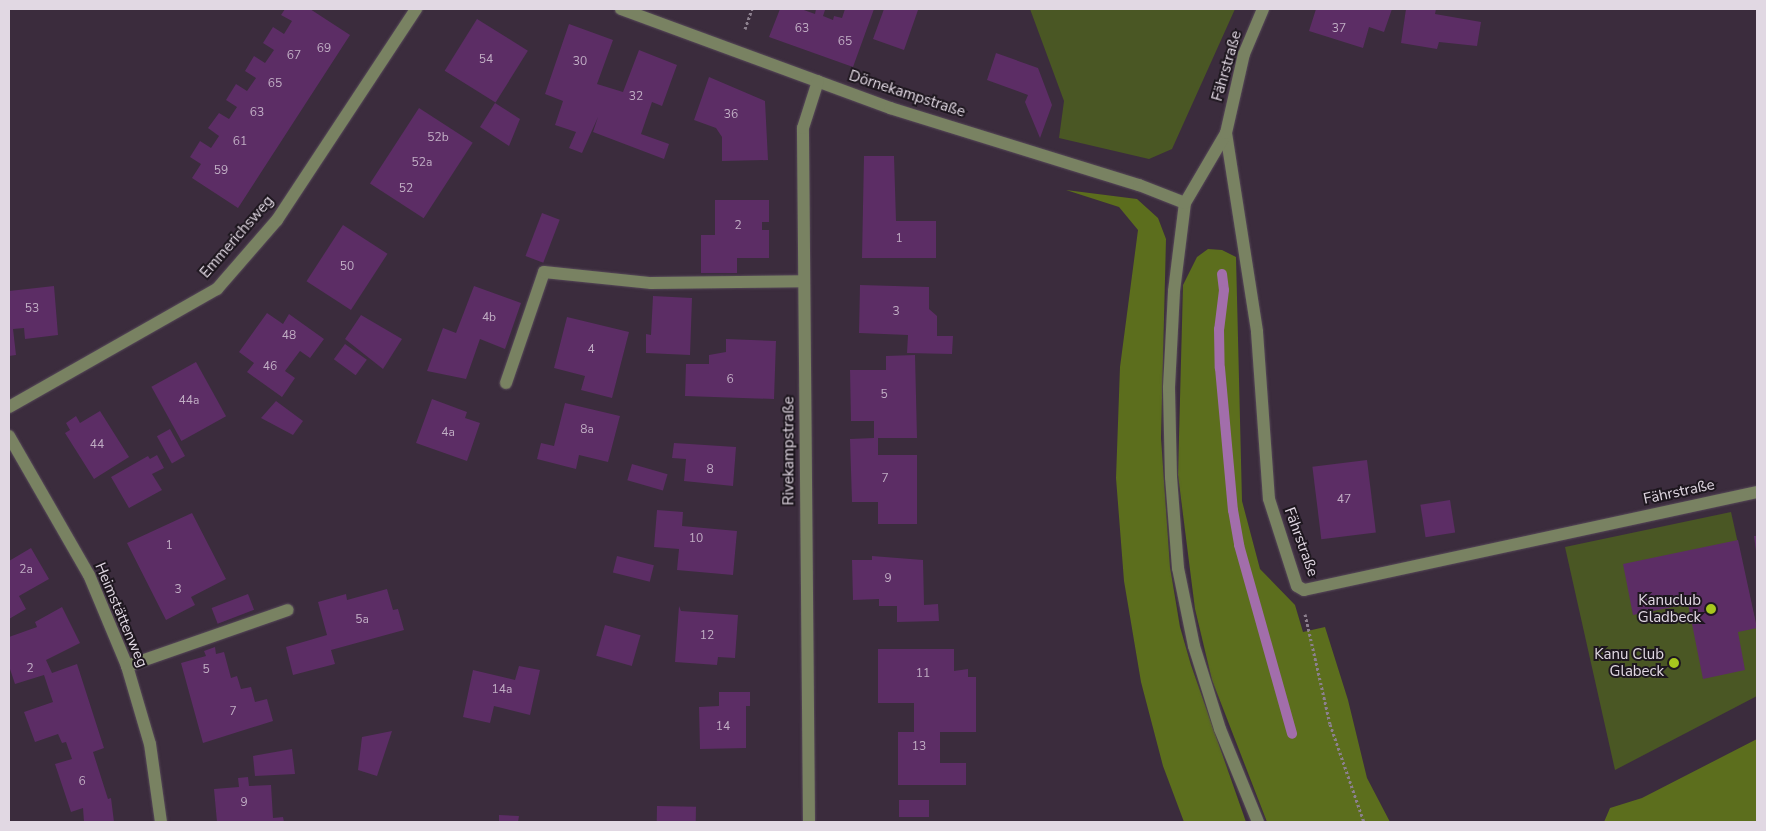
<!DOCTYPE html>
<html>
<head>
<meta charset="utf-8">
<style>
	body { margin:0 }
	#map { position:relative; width:1766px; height:831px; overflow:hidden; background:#3b2c3d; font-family:"Nunito Sans",sans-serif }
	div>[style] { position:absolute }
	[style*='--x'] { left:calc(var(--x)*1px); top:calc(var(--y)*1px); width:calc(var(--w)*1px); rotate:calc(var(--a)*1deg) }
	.green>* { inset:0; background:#4a5724 }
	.forest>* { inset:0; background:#5c6e1d }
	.stream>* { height:10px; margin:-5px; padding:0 5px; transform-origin:5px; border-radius:5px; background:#a26eab }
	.building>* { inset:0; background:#5c2d65; transform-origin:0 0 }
	.path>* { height:3px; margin-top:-1.5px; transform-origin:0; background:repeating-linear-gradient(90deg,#8c808e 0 2.5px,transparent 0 5px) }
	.roads { filter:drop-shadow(0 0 1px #564858) drop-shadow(0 0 1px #564858) }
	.minor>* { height:12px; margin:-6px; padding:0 6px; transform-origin:6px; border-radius:6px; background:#798262 }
	.dots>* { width:14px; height:14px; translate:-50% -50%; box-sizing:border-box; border:2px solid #1e171f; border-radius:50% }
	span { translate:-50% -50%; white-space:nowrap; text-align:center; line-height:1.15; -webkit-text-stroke:4px #1e171f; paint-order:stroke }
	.number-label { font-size:12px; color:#c0adc4 }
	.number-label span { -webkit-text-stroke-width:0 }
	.street-label { font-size:15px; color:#e1d8e3 }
	.poi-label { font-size:15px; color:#e1d8e3 }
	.right { translate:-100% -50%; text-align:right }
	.frame { position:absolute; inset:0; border:10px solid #e1d8e3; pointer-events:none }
</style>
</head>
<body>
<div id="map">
	<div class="green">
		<i style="clip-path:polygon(1030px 9px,1235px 9px,1172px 149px,1149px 159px,1059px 138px,1064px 101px)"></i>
		<i style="clip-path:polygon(1731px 512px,1757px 629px,1757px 696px,1615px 770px,1565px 547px)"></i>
	</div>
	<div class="forest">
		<i style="clip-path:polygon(1066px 190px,1137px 199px,1158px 218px,1166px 239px,1161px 438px,1170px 567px,1180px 627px,1191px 665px,1246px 822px,1184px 822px,1163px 766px,1141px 682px,1124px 581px,1116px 478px,1120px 367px,1138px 230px,1119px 207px)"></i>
		<i style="clip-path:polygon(1208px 249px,1222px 250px,1236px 257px,1242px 501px,1260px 569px,1295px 605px,1303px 632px,1325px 627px,1348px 700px,1367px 778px,1390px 822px,1267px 822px,1212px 680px,1195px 609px,1178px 475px,1183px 285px,1197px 257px)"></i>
		<i style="clip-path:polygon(1757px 739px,1757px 822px,1604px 822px,1610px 808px,1642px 798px)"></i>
	</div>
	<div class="stream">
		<i style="--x:1222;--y:274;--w:16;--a:83"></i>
		<i style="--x:1224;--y:290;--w:39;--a:97"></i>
		<i style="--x:1219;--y:329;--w:39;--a:89"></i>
		<i style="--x:1220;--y:368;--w:143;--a:84.8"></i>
		<i style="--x:1233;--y:510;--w:36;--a:80"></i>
		<i style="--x:1239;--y:545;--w:196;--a:74.3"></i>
	</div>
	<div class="building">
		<i style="clip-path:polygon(285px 9px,310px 9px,350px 35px,238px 208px,192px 178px,201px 164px,190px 157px,200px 141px,211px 148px,219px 136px,208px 128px,219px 113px,229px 119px,237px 107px,226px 100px,236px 84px,247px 91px,256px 78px,245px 71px,254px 56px,265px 63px,274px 50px,263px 43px,273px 27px,284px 34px,292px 21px,281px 15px)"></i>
		<i style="clip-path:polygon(780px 9px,801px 9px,815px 14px,816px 9px,821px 9px,825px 10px,823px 16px,833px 20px,834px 16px,842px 18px,845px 9px,874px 9px,853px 67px,769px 37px)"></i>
		<i style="clip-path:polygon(884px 9px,918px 10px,904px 50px,873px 39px)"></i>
		<i style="clip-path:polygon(1316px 9px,1392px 9px,1384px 32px,1369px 27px,1363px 48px,1309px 31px)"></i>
		<i style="clip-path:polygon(1406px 9px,1436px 9px,1435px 14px,1481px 22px,1477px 46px,1439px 42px,1437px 49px,1401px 43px)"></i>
		<i style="left:477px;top:19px;width:60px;height:61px;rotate:32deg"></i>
		<i style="clip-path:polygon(569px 24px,613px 40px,597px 84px,623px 92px,639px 50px,677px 65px,662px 106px,652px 102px,641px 134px,669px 144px,664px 159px,593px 132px,598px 117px,582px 153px,569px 148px,576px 132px,555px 125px,563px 101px,545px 94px)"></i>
		<i style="clip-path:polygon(996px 53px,1038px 68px,1052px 105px,1040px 138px,1025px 102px,1028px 95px,987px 80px)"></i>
		<i style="clip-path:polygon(709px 77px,765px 101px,768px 160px,722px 161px,722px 137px,716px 128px,694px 120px)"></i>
		<i style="clip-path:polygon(495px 103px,520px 119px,509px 146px,480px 127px)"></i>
		<i style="left:419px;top:108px;width:64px;height:90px;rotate:33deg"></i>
		<i style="clip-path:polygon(864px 156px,894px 156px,896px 221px,936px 221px,936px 258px,862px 258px)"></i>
		<i style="clip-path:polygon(715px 200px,769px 200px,769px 222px,762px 222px,762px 230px,769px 230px,769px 258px,737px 258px,737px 273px,701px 273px,701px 235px,715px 235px)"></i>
		<i style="left:542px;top:213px;width:19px;height:46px;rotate:21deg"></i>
		<i style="left:343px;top:225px;width:53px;height:67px;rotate:33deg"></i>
		<i style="clip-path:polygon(860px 285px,929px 287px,929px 309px,937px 316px,937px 336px,953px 336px,952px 354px,907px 353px,908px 335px,859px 333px)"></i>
		<i style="clip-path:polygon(54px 286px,58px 335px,25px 339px,24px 328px,13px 329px,16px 355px,9px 356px,9px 291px)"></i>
		<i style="clip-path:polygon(474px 286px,521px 303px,505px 349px,480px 339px,466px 379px,427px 371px,443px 328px,456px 333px)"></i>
		<i style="clip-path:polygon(653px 296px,692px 298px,690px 355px,646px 353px,646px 334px,651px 335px)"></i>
		<i style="clip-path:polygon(267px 313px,283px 324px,289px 314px,324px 339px,310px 358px,300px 351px,285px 371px,295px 378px,282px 397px,247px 372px,254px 363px,239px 352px)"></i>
		<i style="clip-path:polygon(361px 315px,402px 339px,383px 369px,345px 339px)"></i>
		<i style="clip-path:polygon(567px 317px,629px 332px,612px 398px,581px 390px,585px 376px,554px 368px)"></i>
		<i style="clip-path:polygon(726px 339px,776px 341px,774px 399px,685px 396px,686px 364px,709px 364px,709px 355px,726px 352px)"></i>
		<i style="left:345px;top:344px;width:27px;height:19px;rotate:36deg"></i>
		<i style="clip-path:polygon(915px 355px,917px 438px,878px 438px,878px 455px,917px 455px,917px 524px,878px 524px,878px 502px,852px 502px,850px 439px,874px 438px,874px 421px,851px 421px,850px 370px,886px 370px,886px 356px)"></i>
		<i style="left:196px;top:362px;width:62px;height:51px;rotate:61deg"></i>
		<i style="clip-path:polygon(432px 399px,467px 412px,465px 418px,480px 423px,467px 461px,416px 443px)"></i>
		<i style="clip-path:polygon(276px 401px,303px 421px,293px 435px,261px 418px)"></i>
		<i style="clip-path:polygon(565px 403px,620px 416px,608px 462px,579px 455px,576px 469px,537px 459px,541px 443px,554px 446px)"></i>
		<i style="clip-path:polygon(100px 411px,129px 457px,94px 479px,65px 433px,70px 430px,66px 423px,76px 416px,80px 423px)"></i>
		<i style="left:170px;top:429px;width:31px;height:15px;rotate:61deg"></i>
		<i style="clip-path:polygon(674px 443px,736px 447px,733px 486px,684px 481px,686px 459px,672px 458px)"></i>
		<i style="clip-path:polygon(157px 455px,164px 468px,152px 474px,162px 490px,129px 508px,111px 477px,148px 456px,150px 459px)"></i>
		<i style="left:1367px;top:460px;width:73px;height:55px;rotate:83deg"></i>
		<i style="left:632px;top:464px;width:37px;height:17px;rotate:16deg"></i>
		<i style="left:1450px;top:500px;width:33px;height:30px;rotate:81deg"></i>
		<i style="clip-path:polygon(657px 510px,683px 512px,682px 526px,737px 531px,733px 575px,677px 570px,679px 549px,654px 547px)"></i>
		<i style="clip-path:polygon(192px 513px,226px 579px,191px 597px,195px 605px,166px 620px,127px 543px)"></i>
		<i style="clip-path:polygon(1754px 536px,1757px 536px,1757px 550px,1756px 551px)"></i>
		<i style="clip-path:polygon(1738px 540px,1757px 628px,1738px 632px,1745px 670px,1703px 679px,1688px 604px,1633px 615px,1623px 564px)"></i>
		<i style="clip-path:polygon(31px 548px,49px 579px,19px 596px,26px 609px,9px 619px,9px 561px)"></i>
		<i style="left:617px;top:556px;width:38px;height:17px;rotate:14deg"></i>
		<i style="clip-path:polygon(872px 556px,923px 560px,924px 605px,938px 604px,939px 621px,897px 622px,897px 606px,879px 606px,879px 599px,853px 600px,852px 560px,872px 560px)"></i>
		<i style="clip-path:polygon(387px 589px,393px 610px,398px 609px,404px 630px,331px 650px,335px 664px,293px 675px,286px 647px,327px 635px,318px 602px,346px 594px,347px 600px)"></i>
		<i style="left:248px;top:594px;width:17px;height:39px;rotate:69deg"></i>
		<i style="clip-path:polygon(679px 606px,681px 611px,738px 615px,735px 658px,718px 657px,717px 665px,675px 662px)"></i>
		<i style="clip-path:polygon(62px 607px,80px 643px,46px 660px,52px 673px,77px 664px,104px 748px,93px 752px,108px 799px,111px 798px,114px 822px,84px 822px,83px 808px,71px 812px,55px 764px,72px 759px,66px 742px,62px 743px,58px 734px,35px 742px,24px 712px,53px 702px,44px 675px,15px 684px,9px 666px,9px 637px,37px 627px,35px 622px)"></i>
		<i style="left:605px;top:625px;width:37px;height:32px;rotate:16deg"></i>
		<i style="clip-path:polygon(215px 647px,216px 654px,224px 652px,231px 678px,237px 676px,241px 689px,251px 687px,255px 702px,267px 699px,273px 721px,203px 743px,181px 663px,206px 656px,204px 651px)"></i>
		<i style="clip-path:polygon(878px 649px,954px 649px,954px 671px,968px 669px,968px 677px,976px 677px,976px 732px,940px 732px,940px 763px,966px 763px,966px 785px,898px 785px,898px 732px,914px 732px,914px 703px,878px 703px)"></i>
		<i style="clip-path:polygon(519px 666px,540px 670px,530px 715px,494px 706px,490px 723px,463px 717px,473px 670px,515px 680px)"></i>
		<i style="clip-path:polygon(719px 692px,750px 692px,750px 706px,746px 706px,746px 748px,700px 749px,699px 707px,719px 706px)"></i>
		<i style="clip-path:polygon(392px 731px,377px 776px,358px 770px,362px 737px)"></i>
		<i style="clip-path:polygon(292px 749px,295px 774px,255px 776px,253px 756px)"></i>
		<i style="clip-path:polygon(248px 777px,249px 786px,271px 785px,273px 818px,283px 817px,284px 822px,217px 822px,214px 789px,239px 787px,238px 778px)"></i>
		<i style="left:899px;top:800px;width:30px;height:17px"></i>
		<i style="left:657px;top:806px;width:39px;height:16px;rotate:1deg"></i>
		<i style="clip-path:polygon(499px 815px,519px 816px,518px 822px,499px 822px)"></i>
	</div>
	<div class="path">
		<i style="--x:745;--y:29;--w:21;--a:-71"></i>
		<i style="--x:1305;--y:614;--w:113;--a:77.2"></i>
		<i style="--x:1330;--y:724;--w:104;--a:70.9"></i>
	</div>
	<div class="roads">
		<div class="minor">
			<i style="--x:621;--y:9;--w:287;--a:20.2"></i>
			<i style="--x:890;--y:108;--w:261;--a:17.2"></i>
			<i style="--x:1139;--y:185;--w:49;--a:21.4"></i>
			<i style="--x:1226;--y:133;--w:201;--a:81.1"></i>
			<i style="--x:1257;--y:332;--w:167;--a:85.9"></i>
			<i style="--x:1269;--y:499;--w:91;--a:72.2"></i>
			<i style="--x:1297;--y:586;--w:8;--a:30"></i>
			<i style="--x:1304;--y:590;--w:463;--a:-12.2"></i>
			<i style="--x:506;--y:383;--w:117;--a:-71.1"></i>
			<i style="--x:544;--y:272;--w:108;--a:5.9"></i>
			<i style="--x:651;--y:283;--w:153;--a:-0.7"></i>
			<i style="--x:9;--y:407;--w:239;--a:-29.6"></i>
			<i style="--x:217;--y:289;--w:91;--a:-49"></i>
			<i style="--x:277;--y:220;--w:253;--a:-56.6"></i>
			<i style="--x:9;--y:436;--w:160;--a:60.1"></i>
			<i style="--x:89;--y:575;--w:99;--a:67.3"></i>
			<i style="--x:127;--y:666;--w:81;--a:73.6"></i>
			<i style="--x:150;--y:744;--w:79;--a:82"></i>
			<i style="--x:127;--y:666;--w:170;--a:-19.2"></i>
			<i style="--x:809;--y:822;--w:694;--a:-90.5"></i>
			<i style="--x:803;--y:128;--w:49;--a:-72.3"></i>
			<i style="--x:1258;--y:822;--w:100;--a:-112.2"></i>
			<i style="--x:1220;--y:729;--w:87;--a:-107.4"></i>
			<i style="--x:1194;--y:646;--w:80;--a:-101.6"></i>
			<i style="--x:1178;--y:568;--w:91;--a:-94.4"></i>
			<i style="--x:1171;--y:477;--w:90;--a:-91.3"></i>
			<i style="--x:1169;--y:387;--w:96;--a:-87"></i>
			<i style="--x:1174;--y:291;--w:89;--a:-82.9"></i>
			<i style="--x:1185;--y:203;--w:81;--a:-59.6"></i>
			<i style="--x:1226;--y:133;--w:81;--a:-77.2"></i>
			<i style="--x:1244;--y:54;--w:49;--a:-67.1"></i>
		</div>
	</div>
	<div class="dots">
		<i style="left:1711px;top:609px;background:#a7c71e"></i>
		<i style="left:1674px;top:663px;background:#a7c71e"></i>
	</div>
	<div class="number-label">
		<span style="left:802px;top:29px">63</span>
		<span style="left:1339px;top:29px">37</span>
		<span style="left:845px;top:42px">65</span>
		<span style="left:324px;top:49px">69</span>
		<span style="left:294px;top:56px">67</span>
		<span style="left:486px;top:60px">54</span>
		<span style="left:580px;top:62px">30</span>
		<span style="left:275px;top:84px">65</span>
		<span style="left:636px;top:97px">32</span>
		<span style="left:257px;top:113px">63</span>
		<span style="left:731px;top:115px">36</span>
		<span style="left:438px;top:138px">52b</span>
		<span style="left:240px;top:142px">61</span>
		<span style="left:422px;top:163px">52a</span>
		<span style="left:221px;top:171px">59</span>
		<span style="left:406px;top:189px">52</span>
		<span style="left:738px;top:226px">2</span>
		<span style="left:899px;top:239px">1</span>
		<span style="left:347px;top:267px">50</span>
		<span style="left:32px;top:309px">53</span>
		<span style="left:896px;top:312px">3</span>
		<span style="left:489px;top:318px">4b</span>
		<span style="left:289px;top:336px">48</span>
		<span style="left:591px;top:350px">4</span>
		<span style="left:270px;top:367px">46</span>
		<span style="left:730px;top:380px">6</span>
		<span style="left:884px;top:395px">5</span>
		<span style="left:189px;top:401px">44a</span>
		<span style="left:587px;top:430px">8a</span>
		<span style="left:448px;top:433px">4a</span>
		<span style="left:97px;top:445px">44</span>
		<span style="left:710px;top:470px">8</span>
		<span style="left:885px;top:479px">7</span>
		<span style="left:1344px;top:500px">47</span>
		<span style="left:696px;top:539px">10</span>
		<span style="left:169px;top:546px">1</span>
		<span style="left:26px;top:570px">2a</span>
		<span style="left:888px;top:579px">9</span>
		<span style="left:178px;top:590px">3</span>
		<span style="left:362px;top:620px">5a</span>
		<span style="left:707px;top:636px">12</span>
		<span style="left:30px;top:669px">2</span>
		<span style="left:206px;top:670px">5</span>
		<span style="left:923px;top:674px">11</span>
		<span style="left:502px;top:690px">14a</span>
		<span style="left:233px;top:712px">7</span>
		<span style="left:723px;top:727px">14</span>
		<span style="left:919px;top:747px">13</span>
		<span style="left:82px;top:782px">6</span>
		<span style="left:244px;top:803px">9</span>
	</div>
	<div class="street-label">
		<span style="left:1227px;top:66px;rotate:-74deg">Fährstraße</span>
		<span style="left:907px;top:94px;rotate:18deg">Dörnekampstraße</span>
		<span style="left:237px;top:237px;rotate:-49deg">Emmerichsweg</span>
		<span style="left:789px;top:451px;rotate:-90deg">Rivekampstraße</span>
		<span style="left:1679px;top:492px;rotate:-12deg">Fährstraße</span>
		<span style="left:1301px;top:542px;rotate:70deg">Fährstraße</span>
		<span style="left:121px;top:615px;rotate:67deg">Heimstättenweg</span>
	</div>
	<div class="poi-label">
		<span class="right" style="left:1701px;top:609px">Kanuclub<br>Gladbeck</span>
		<span class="right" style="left:1664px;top:663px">Kanu Club<br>Glabeck</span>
	</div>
	<div class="frame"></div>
</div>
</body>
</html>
